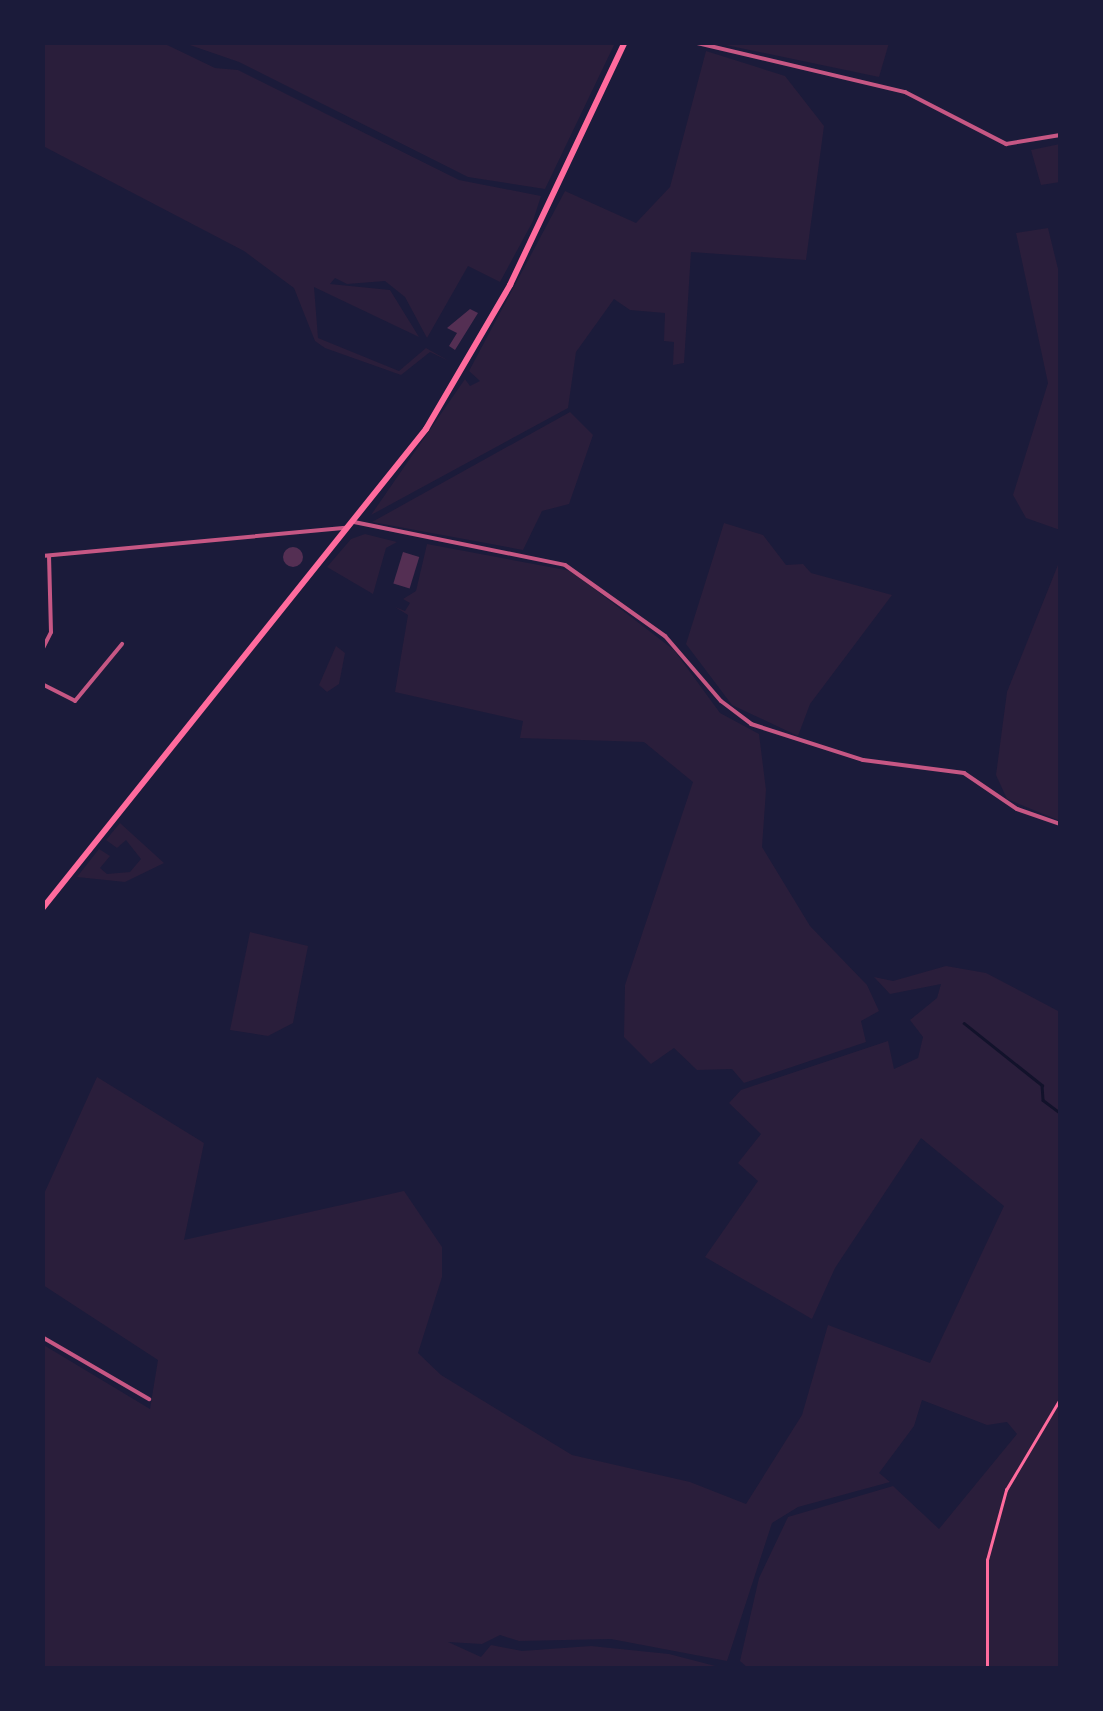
<!DOCTYPE html>
<html>
<head>
<meta charset="utf-8">
<style>
	body { margin:0 }
	#map { position:relative; width:1103px; height:1711px; overflow:hidden; background:#1b1b3a; font-family:"Open Sans",sans-serif }
	div>[style] { position:absolute }
	[style*='--x'] { left:calc(var(--x)*1px); top:calc(var(--y)*1px); width:calc(var(--w)*1px); rotate:calc(var(--a)*1deg) }
	.green>* { inset:0; background:#2a1e3b }
	.stream>* { height:2.5px; margin:-1.25px; padding:0 1.25px; transform-origin:1.25px; border-radius:1.25px; background:#12122b }
	.building>* { inset:0; background:#542f53; transform-origin:0 0 }
	.round { border-radius:50% }
	.path>* { height:2.5px; margin:-1.25px; padding:0 1.25px; transform-origin:1.25px; border-radius:1.25px; background:#ff6b9d }
	.minor>* { height:4px; margin:-2px; padding:0 2px; transform-origin:2px; border-radius:2px; background:#c65784 }
	.secondary>* { height:6px; margin:-3px; padding:0 3px; transform-origin:3px; border-radius:3px; background:#ff6b9d }
	span { translate:-50% -50%; white-space:nowrap; text-align:center; line-height:1.15; -webkit-text-stroke:9px #1b1b3a; paint-order:stroke }
	.frame { position:absolute; inset:0; border:45px solid #1b1b3a; pointer-events:none }
</style>
</head>
<body>
<div id="map">
	<div class="green">
		<i style="clip-path:polygon(42px 43px,163px 43px,215px 68px,238px 70px,459px 180px,541px 196px,533px 221px,500px 282px,468px 266px,427px 338px,405px 297px,385px 281px,347px 284px,335px 278px,330px 284px,390px 290px,419px 337px,314px 287px,318px 338px,399px 371px,426px 348px,449px 361px,430px 352px,401px 375px,325px 348px,315px 341px,294px 288px,244px 251px,43px 146px)"></i>
		<i style="clip-path:polygon(184px 43px,615px 43px,545px 189px,468px 177px,239px 62px)"></i>
		<i style="clip-path:polygon(716px 43px,889px 43px,879px 77px)"></i>
		<i style="clip-path:polygon(706px 51px,785px 76px,824px 126px,806px 260px,691px 252px,684px 363px,673px 365px,674px 342px,664px 341px,665px 313px,630px 310px,614px 299px,576px 352px,568px 408px,371px 515px,465px 379px,470px 386px,480px 381px,469px 371px,565px 191px,636px 223px,670px 187px)"></i>
		<i style="clip-path:polygon(1060px 144px,1060px 182px,1041px 185px,1031px 150px)"></i>
		<i style="clip-path:polygon(1048px 228px,1060px 277px,1060px 530px,1026px 518px,1013px 495px,1048px 383px,1016px 233px)"></i>
		<i style="clip-path:polygon(570px 412px,593px 435px,569px 504px,542px 511px,523px 550px,372px 522px)"></i>
		<i style="clip-path:polygon(724px 523px,763px 535px,786px 565px,803px 564px,811px 573px,892px 595px,810px 704px,798px 736px,732px 705px,686px 644px)"></i>
		<i style="clip-path:polygon(365px 534px,397px 542px,386px 548px,373px 594px,327px 567px,351px 539px)"></i>
		<i style="clip-path:polygon(427px 544px,571px 571px,674px 650px,720px 713px,759px 734px,766px 790px,762px 847px,810px 926px,867px 985px,879px 1011px,861px 1021px,866px 1042px,744px 1083px,732px 1069px,697px 1070px,674px 1048px,651px 1064px,624px 1037px,625px 985px,693px 782px,644px 742px,520px 738px,523px 721px,395px 692px,408px 615px,395px 607px,405px 611px,410px 603px,403px 599px,416px 591px)"></i>
		<i style="clip-path:polygon(1060px 560px,1060px 821px,1007px 799px,996px 775px,1007px 692px)"></i>
		<i style="clip-path:polygon(336px 646px,345px 653px,339px 684px,327px 692px,319px 685px)"></i>
		<i style="clip-path:polygon(120px 823px,164px 863px,125px 882px,77px 877px,99px 849px,110px 856px,100px 868px,107px 874px,130px 872px,141px 859px,126px 840px,117px 848px,106px 840px)"></i>
		<i style="clip-path:polygon(250px 932px,308px 946px,293px 1023px,268px 1036px,230px 1030px)"></i>
		<i style="clip-path:polygon(946px 966px,986px 973px,1060px 1012px,1060px 1668px,748px 1668px,740px 1661px,759px 1578px,788px 1517px,893px 1486px,939px 1529px,1017px 1434px,1007px 1422px,987px 1425px,922px 1400px,914px 1426px,879px 1473px,890px 1482px,798px 1507px,772px 1523px,727px 1661px,611px 1639px,519px 1641px,500px 1635px,482px 1644px,448px 1642px,481px 1657px,491px 1645px,522px 1651px,591px 1646px,669px 1654px,723px 1668px,43px 1668px,42px 1344px,150px 1409px,158px 1360px,43px 1285px,43px 1196px,97px 1077px,204px 1143px,184px 1240px,404px 1191px,442px 1247px,442px 1277px,418px 1353px,441px 1375px,572px 1455px,690px 1482px,746px 1504px,802px 1415px,828px 1325px,930px 1363px,1004px 1206px,921px 1138px,835px 1268px,812px 1319px,705px 1257px,758px 1181px,738px 1163px,761px 1134px,729px 1103px,741px 1090px,888px 1041px,894px 1069px,918px 1058px,923px 1037px,910px 1020px,937px 998px,941px 984px,890px 994px,874px 977px,893px 981px)"></i>
	</div>
	<div class="stream">
		<i style="--x:964;--y:1023;--w:100;--a:38.5"></i>
		<i style="--x:1042;--y:1085;--w:15;--a:86"></i>
		<i style="--x:1043;--y:1100;--w:21;--a:37"></i>
	</div>
	<div class="building">
		<i style="clip-path:polygon(470px 309px,478px 313px,455px 350px,449px 346px,457px 333px,447px 328px)"></i>
		<i class="round" style="left:283px;top:547px;width:20px;height:20px"></i>
		<i style="left:403px;top:552px;width:17px;height:33px;rotate:17deg"></i>
	</div>
	<div class="path">
		<i style="--x:987;--y:1668;--w:108;--a:-90"></i>
		<i style="--x:987;--y:1560;--w:73;--a:-74.8"></i>
		<i style="--x:1006;--y:1490;--w:106;--a:-59.3"></i>
	</div>
	<div class="minor">
		<i style="--x:693;--y:42;--w:218;--a:13.3"></i>
		<i style="--x:905;--y:92;--w:114;--a:27.2"></i>
		<i style="--x:1006;--y:144;--w:55;--a:-9.5"></i>
		<i style="--x:354;--y:522;--w:215;--a:11.5"></i>
		<i style="--x:565;--y:565;--w:123;--a:35.4"></i>
		<i style="--x:665;--y:636;--w:86;--a:49.3"></i>
		<i style="--x:721;--y:701;--w:38;--a:37"></i>
		<i style="--x:751;--y:724;--w:118;--a:17.8"></i>
		<i style="--x:863;--y:760;--w:102;--a:7.3"></i>
		<i style="--x:964;--y:773;--w:64;--a:34.2"></i>
		<i style="--x:1017;--y:809;--w:46;--a:19.2"></i>
		<i style="--x:42;--y:556;--w:305;--a:-5.3"></i>
		<i style="--x:42;--y:650;--w:20;--a:-63"></i>
		<i style="--x:51;--y:632;--w:75;--a:-91.5"></i>
		<i style="--x:42;--y:684;--w:37;--a:27"></i>
		<i style="--x:75;--y:701;--w:74;--a:-50.5"></i>
		<i style="--x:42;--y:1337;--w:124;--a:30.1"></i>
	</div>
	<div class="secondary">
		<i style="--x:42;--y:909;--w:615;--a:-51.34"></i>
		<i style="--x:426;--y:429;--w:167;--a:-59.7"></i>
		<i style="--x:510;--y:285;--w:269;--a:-64.7"></i>
	</div>
	<div class="frame"></div>
</div>
</body>
</html>
